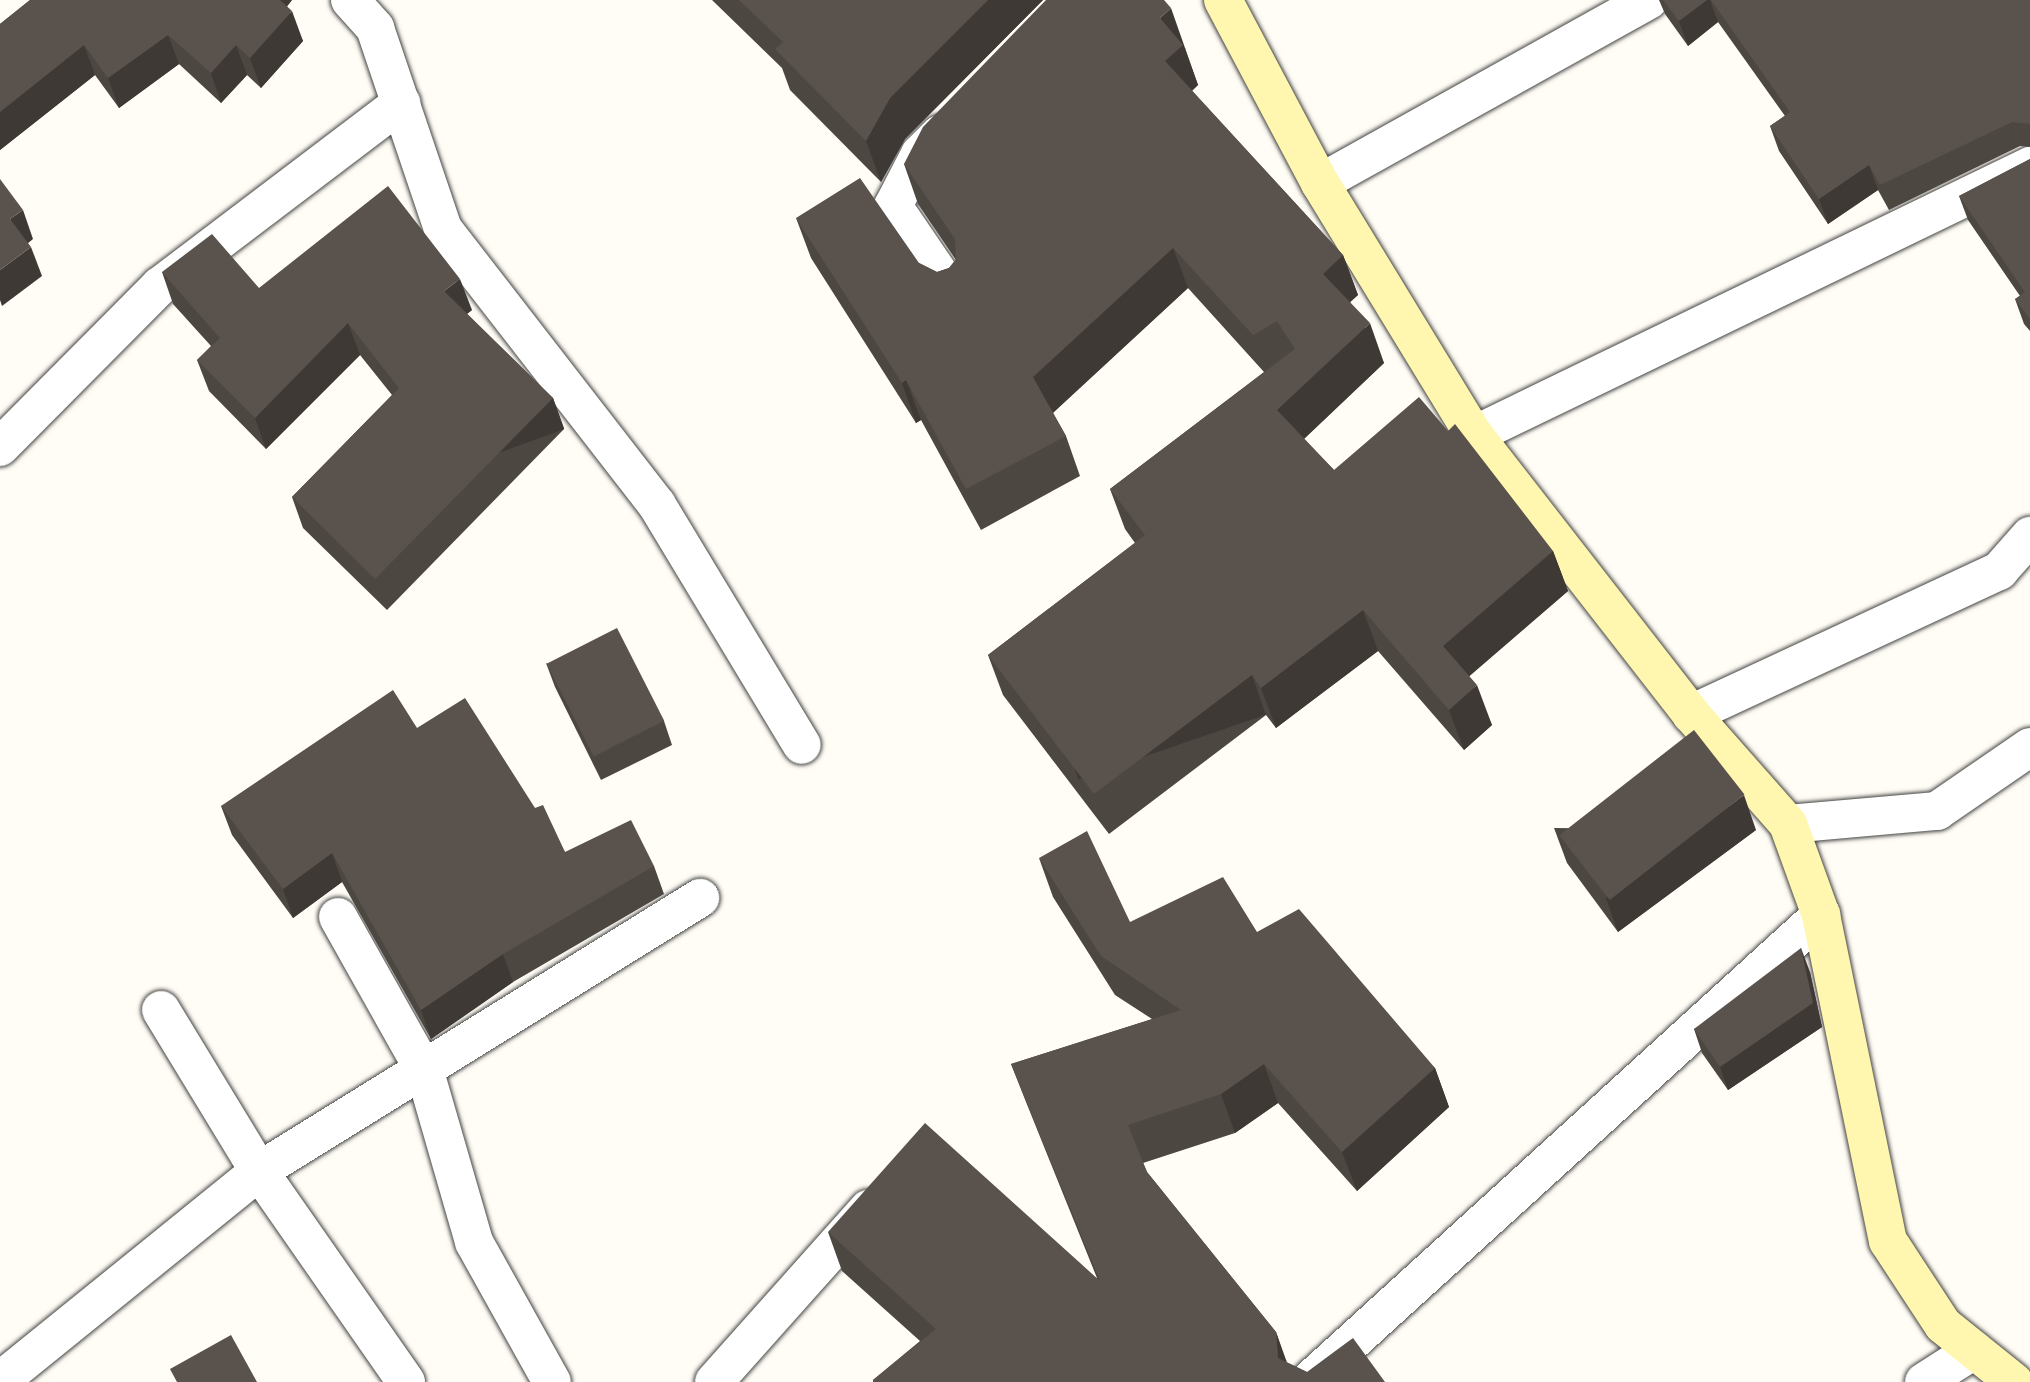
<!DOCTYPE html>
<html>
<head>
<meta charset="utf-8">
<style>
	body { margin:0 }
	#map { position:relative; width:2030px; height:1382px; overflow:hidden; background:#fffdf5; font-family:"IBM Plex Serif",serif }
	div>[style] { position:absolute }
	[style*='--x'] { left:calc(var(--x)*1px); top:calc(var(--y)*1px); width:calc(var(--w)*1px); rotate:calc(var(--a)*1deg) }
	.roads { filter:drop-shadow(0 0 2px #444) drop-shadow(0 0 2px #444) }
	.street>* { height:38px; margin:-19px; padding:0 19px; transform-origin:19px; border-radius:19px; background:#fff }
	.secondary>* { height:38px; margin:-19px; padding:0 19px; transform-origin:19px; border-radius:19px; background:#fff6b0 }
	.wall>* { inset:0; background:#4d4742 }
	.shaded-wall>* { inset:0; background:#3f3936; transform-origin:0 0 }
	.building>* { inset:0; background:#5a524d; transform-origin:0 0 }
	span { translate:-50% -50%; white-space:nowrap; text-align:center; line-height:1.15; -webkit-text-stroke:7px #fff; paint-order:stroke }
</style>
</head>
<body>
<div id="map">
	<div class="roads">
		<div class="street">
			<i style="--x:350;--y:0;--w:38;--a:48"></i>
			<i style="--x:375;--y:28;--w:212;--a:71.3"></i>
			<i style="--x:443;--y:229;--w:349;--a:52.2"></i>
			<i style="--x:657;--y:505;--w:280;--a:58.9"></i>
			<i style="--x:940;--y:134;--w:28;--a:135"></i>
			<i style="--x:920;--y:154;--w:59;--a:117.4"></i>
			<i style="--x:893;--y:206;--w:103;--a:55.7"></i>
			<i style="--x:1320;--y:183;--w:376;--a:-29.1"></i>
			<i style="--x:1474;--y:435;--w:618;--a:-25.82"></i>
			<i style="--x:0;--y:447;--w:227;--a:-45.2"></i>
			<i style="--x:160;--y:286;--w:303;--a:-37.2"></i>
			<i style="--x:1691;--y:714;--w:340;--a:-24.9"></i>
			<i style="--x:1999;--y:571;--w:47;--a:-48.5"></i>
			<i style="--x:1788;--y:824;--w:150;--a:-5"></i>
			<i style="--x:1937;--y:811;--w:113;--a:-34.5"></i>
			<i style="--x:338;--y:917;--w:178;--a:60.7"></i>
			<i style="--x:425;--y:1072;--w:177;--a:73.9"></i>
			<i style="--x:474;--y:1242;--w:160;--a:60.9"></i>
			<i style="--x:161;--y:1010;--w:188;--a:58.7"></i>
			<i style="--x:259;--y:1171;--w:257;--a:55.1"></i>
			<i style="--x:0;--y:1381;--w:333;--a:-39"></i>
			<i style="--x:259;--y:1171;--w:519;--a:-31.76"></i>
			<i style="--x:714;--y:1382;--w:232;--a:-48.3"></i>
			<i style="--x:1308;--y:1382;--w:694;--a:-42.31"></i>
			<i style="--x:1924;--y:1382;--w:59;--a:-32.6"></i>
		</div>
		<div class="secondary">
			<i style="--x:1223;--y:0;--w:207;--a:62.1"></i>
			<i style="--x:1320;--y:183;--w:295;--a:58.6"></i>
			<i style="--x:1474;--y:435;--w:353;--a:52.1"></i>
			<i style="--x:1691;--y:714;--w:147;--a:48.6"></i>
			<i style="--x:1788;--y:824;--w:97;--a:70.1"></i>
			<i style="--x:1821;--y:915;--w:333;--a:78.4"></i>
			<i style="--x:1888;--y:1241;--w:100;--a:56.8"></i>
			<i style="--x:1943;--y:1325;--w:91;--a:38.8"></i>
		</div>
	</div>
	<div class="wall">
		<i style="clip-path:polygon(30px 0,292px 0,287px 6px,303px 41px,261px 88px,247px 75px,221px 103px,179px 64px,119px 108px,95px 75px,0 150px,0 24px)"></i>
		<i style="clip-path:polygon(712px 0,1043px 0,905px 139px,881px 182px,790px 90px,782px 68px)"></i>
		<i style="clip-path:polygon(1659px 0,2030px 0,2030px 147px,2020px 146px,1889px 210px,1878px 190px,1828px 224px,1779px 151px,1770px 126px,1785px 116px,1718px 22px,1688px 46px,1665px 14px)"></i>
		<i style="clip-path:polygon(1186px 48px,1185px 49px,1198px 85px,1192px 91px,1343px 255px,1358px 295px,1350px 302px,1384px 363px,1304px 439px,1334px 470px,1553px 551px,1568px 591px,1469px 676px,1492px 725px,1464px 750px,1378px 651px,1276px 728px,1266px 715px,1109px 834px,1003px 695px,988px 655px,1135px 543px,1125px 529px,1110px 489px,1264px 372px,1188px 288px,1053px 413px,1066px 436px,1080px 476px,981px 530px,921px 420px,916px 423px,811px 258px,796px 218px,919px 263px,937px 272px,949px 268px,956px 260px,918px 204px,904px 164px)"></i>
		<i style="clip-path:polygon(2030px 159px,2030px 331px,2024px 324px,2015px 299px,2020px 296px,1968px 220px,1959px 196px)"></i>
		<i style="clip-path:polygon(162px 272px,259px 288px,472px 310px,467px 314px,553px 398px,564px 429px,387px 610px,303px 528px,292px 497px,392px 395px,360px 355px,266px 449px,209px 391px,197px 360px,211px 346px,173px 304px)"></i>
		<i style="clip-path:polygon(546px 663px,664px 721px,672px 745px,601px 780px,555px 687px)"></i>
		<i style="clip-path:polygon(417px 728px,535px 808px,565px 852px,654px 866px,664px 894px,513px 982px,431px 1039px,342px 882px,293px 918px,232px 835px,221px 806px)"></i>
		<i style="clip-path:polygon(1554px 828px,1756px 830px,1618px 932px,1567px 863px)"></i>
		<i style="clip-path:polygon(1039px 858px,1130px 922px,1257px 932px,1435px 1068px,1449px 1107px,1357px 1191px,1278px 1103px,1235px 1133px,1143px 1163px,1147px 1172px,1276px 1332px,1286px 1362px,1307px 1372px,1385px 1382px,873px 1382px,873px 1380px,920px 1341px,842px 1271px,828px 1232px,1097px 1278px,1026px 1102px,1011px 1064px,1152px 1019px,1115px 995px,1053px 897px)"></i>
		<i style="clip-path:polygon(1810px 972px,1822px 1027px,1728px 1090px,1702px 1053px,1694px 1029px)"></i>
	</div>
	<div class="shaded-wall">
		<i style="clip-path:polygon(272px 0,292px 0,278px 18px)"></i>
		<i style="clip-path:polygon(988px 0,1043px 0,905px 139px,881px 182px,866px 141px,890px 98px)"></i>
		<i style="clip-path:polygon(1707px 0,1710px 0,1718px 22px,1688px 46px,1679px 21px)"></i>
		<i style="clip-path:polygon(1171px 8px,1198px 85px,1179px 101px,1165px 61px,1160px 18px)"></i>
		<i style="clip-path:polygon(292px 11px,303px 41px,261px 88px,250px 58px)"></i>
		<i style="clip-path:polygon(168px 35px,179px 64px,119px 108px,108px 78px)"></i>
		<i style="clip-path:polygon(84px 45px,95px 75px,0 150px,0 112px)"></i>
		<i style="clip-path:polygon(236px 45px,247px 75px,221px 103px,211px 73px)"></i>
		<i style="clip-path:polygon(1869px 165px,1878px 190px,1828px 224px,1819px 199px)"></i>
		<i style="clip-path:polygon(23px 210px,33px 239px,21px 249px,10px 219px)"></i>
		<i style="clip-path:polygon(31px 247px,42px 276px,2px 306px,0 300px,0 270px)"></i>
		<i style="clip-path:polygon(1173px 248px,1188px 288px,1048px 417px,1033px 377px)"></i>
		<i style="clip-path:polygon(1343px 255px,1358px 295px,1337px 314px,1323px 274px)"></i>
		<i style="clip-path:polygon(460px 279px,472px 310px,455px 323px,444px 291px)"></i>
		<i style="clip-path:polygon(348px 323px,360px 355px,266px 449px,255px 418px)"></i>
		<i style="clip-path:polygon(1370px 323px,1384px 363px,1292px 450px,1277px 410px)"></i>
		<i style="clip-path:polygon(906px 380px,921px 420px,916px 423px,902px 383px)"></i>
		<i style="left:553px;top:398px;width:33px;height:254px;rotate:70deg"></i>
		<i style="clip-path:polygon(1553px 551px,1568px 591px,1458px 686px,1443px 646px)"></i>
		<i style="clip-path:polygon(1363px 610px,1378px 651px,1276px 728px,1261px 688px)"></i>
		<i style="left:1252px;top:675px;width:42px;height:198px;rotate:71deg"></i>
		<i style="clip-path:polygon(1477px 685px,1492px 725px,1464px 750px,1449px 710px)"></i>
		<i style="clip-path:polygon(1744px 795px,1756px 830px,1618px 932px,1606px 898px)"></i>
		<i style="clip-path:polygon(332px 853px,342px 882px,293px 918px,283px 889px)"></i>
		<i style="clip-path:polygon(1801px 948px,1810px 972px,1822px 1027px,1728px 1090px,1720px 1067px)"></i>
		<i style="clip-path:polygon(503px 954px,513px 982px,431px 1039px,421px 1010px)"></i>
		<i style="clip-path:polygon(1264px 1064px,1278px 1103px,1235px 1133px,1221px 1094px)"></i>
		<i style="clip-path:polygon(1435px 1068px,1449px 1107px,1357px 1191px,1342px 1152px)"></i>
		<i style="clip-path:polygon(1276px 1332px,1290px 1371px,1278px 1358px)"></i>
	</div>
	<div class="building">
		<i style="clip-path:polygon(30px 0,280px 0,292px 11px,250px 58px,236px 45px,211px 73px,168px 35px,108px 78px,84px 45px,0 112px,0 24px)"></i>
		<i style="clip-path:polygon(739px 0,988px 0,890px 98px,866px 141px,775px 49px,783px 42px)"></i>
		<i style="clip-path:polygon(1046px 0,1164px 0,1171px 8px,1160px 18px,1183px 45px,1165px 61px,1343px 255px,1323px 274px,1370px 323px,1277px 410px,1334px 470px,1419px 397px,1448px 431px,1455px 424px,1553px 551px,1443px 646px,1477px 685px,1449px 710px,1363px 610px,1261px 688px,1252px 675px,1094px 794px,988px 655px,1145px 535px,1110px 489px,1295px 349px,1277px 321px,1253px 335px,1173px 248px,1033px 377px,1066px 436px,966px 489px,906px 380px,902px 383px,796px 218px,860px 178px,919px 263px,937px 272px,949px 268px,956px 259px,955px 239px,904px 164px,923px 127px)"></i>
		<i style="clip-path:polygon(1663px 0,1707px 0,1679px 21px)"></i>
		<i style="clip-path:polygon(1711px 0,2030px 0,2030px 124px,2012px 122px,1880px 185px,1869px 165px,1819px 199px,1770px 126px,1790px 112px)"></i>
		<i style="clip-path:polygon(2030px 159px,2030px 319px,2015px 299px,2025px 292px,1959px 196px)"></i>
		<i style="clip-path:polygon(0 179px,23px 210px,10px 219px,31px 247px,0 270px)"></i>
		<i style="clip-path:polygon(388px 186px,460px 279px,444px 291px,553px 398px,375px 579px,292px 497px,399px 388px,348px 323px,255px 418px,197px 360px,220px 338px,162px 272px,212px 234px,259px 288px)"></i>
		<i style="left:617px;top:628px;width:104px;height:79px;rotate:63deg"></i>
		<i style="clip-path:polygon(393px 690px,417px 728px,465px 698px,535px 808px,543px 805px,565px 852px,631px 820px,654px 866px,503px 954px,421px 1010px,332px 853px,283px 889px,221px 806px)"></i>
		<i style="left:1694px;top:730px;width:82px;height:171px;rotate:52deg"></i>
		<i style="clip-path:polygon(1087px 831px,1130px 922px,1223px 877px,1257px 932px,1299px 909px,1435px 1068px,1342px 1152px,1264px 1064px,1221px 1094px,1128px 1125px,1147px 1172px,1276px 1332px,1278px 1358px,1307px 1372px,1353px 1338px,1385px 1382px,874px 1382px,873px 1380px,936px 1329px,828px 1232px,925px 1123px,1100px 1281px,1011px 1064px,1181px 1010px,1101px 956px,1039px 858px)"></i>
		<i style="clip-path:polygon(1801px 948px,1813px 1003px,1720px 1067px,1694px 1029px)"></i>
		<i style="clip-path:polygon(231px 1335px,257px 1382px,177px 1382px,170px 1369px)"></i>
	</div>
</div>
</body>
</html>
